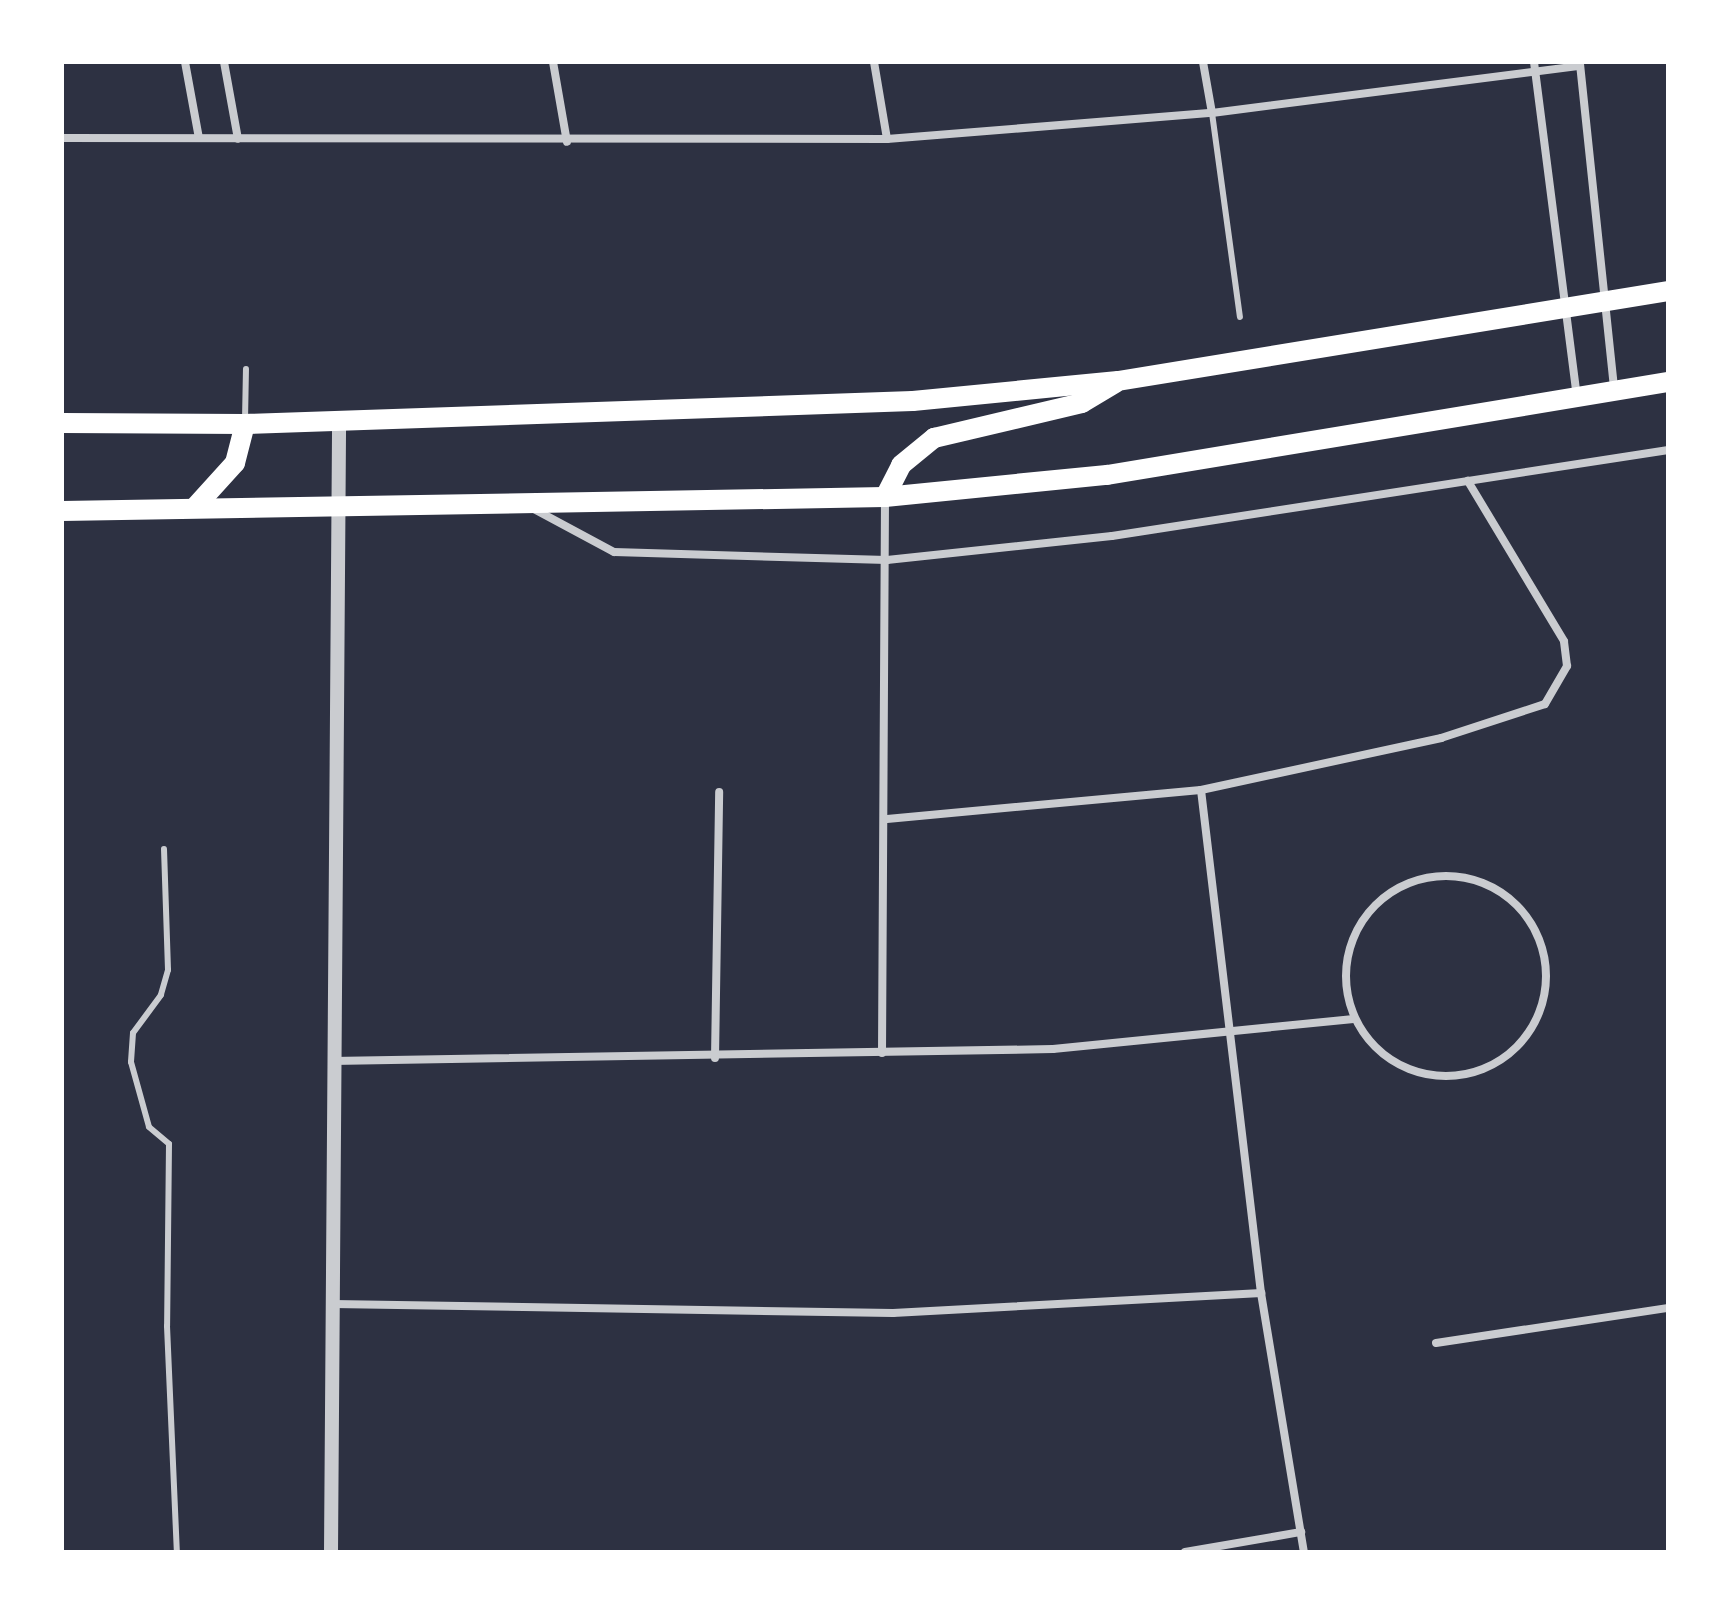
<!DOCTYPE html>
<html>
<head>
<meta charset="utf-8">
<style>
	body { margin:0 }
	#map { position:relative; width:1730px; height:1614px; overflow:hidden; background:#2d3142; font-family:Roboto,sans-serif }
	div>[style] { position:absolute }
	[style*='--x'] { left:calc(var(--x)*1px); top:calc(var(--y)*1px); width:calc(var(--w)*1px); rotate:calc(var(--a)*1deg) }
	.service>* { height:6px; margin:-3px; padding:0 3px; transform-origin:3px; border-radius:3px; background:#caccd0 }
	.minor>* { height:8px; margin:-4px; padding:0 4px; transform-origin:4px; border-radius:4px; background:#caccd0 }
	.minor>.ring { margin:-4px; padding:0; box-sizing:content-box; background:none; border:8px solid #caccd0; border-radius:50% }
	.tertiary>* { height:14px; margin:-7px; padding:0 7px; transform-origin:7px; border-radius:7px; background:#caccd0 }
	.primary>* { height:20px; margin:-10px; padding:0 10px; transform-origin:10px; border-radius:10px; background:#fff }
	span { translate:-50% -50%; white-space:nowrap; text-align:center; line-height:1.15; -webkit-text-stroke:6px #fff; paint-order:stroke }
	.frame { position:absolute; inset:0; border:64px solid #fff; pointer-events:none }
</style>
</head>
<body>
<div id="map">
	<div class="service">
		<i style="--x:1212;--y:113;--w:206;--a:82.2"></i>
		<i style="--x:245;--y:420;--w:51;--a:-88.9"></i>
		<i style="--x:164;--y:849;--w:121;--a:88.1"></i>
		<i style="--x:168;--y:970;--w:26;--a:106"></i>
		<i style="--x:161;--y:995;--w:47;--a:126.4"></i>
		<i style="--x:133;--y:1033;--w:29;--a:94"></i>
		<i style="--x:131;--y:1062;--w:67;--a:74.5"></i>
		<i style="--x:149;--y:1127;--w:26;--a:40"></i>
		<i style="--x:169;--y:1144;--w:182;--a:90.6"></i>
		<i style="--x:167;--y:1326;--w:226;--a:87.5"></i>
	</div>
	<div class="minor">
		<i style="--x:185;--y:62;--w:77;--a:79.6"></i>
		<i style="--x:224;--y:62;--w:78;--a:79.7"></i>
		<i style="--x:553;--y:62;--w:81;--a:80.1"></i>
		<i style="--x:874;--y:62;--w:78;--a:80.4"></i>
		<i style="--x:1203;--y:62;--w:52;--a:80"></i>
		<i style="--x:1534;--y:62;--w:338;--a:82.7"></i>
		<i style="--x:1580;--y:64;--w:327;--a:84"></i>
		<i style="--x:62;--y:138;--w:825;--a:0.07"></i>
		<i style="--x:887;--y:139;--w:326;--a:-4.6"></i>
		<i style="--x:1212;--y:113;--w:371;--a:-7.3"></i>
		<i style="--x:532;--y:508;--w:93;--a:28.2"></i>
		<i style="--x:614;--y:552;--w:273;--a:1.7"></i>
		<i style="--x:887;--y:560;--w:226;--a:-6.1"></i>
		<i style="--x:1112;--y:536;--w:563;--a:-8.79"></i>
		<i style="--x:1201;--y:790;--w:507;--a:83.2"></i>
		<i style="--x:1261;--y:1293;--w:263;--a:80.6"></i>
		<i style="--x:887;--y:819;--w:315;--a:-5.3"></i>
		<i style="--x:1201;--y:790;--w:246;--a:-12.2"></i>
		<i style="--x:1441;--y:738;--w:109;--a:-18.1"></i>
		<i style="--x:1545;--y:704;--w:44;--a:-59.9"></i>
		<i style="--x:1567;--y:666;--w:25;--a:-97"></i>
		<i style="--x:1564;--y:641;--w:187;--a:-121"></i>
		<i class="ring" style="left:1346px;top:876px;width:192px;height:192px"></i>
		<i style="--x:882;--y:1053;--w:555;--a:-89.69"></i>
		<i style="--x:715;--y:1058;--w:266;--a:-89.1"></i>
		<i style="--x:332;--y:1061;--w:721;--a:-0.95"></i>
		<i style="--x:1053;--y:1049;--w:302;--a:-5.7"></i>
		<i style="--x:333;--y:1304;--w:560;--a:0.92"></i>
		<i style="--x:893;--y:1313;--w:369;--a:-3.1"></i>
		<i style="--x:1436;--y:1343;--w:235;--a:-8.6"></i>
		<i style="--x:1185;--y:1552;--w:118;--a:-9.8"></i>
	</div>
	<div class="tertiary">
		<i style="--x:331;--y:1552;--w:1131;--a:-89.59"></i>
	</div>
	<div class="primary">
		<i style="--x:62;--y:423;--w:183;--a:0.3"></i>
		<i style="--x:245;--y:424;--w:668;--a:-1.97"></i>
		<i style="--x:913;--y:401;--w:206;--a:-5.6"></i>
		<i style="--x:1118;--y:381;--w:557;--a:-9.29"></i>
		<i style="--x:885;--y:497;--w:36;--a:-63"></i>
		<i style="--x:901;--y:465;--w:43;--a:-39.3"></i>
		<i style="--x:934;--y:438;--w:152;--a:-13.3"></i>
		<i style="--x:1082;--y:403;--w:39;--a:-31"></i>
		<i style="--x:196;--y:506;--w:58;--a:-47.8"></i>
		<i style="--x:235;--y:463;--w:40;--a:-75.6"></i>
		<i style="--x:62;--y:511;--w:823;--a:-0.97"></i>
		<i style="--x:885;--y:497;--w:223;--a:-5.7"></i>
		<i style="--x:1107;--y:475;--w:569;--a:-9.41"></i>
	</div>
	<div class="frame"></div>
</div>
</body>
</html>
